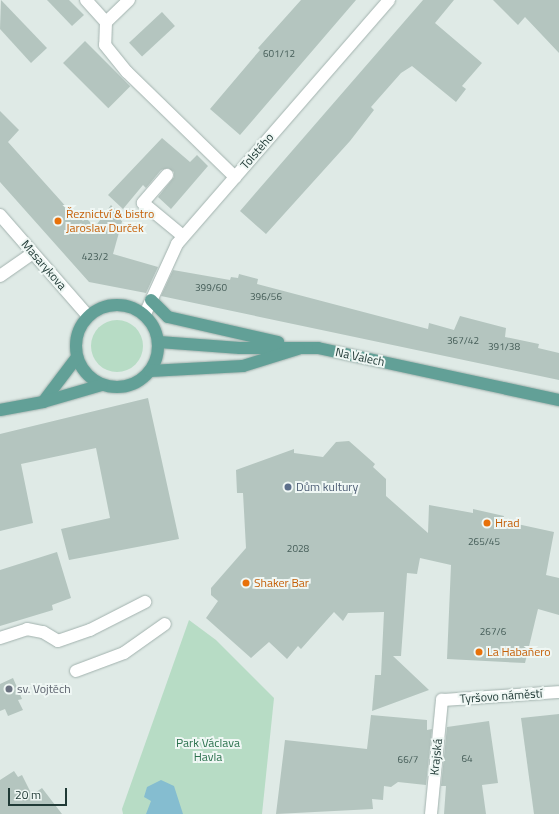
<!DOCTYPE html>
<html>
<head>
<meta charset="utf-8">
<style>
	body { margin:0 }
	#map { position:relative; width:559px; height:814px; overflow:hidden; background:#dfeae6; font-family:"Titillium Web",sans-serif }
	div>[style] { position:absolute }
	[style*='--x'] { left:calc(var(--x)*1px); top:calc(var(--y)*1px); width:calc(var(--w)*1px); rotate:calc(var(--a)*1deg) }
	.green>* { inset:0; background:#b7dcc5 }
	.round { border-radius:50% }
	.water>* { inset:0; background:#85bdd0 }
	.building>* { inset:0; background:#b4c5bf; transform-origin:0 0 }
	.roads { filter:drop-shadow(0 0 1px #a2b2ae) drop-shadow(0 0 1px #a2b2ae) }
	.minor>* { height:12px; margin:-6px; padding:0 6px; transform-origin:6px; border-radius:6px; background:#fff }
	.major>* { height:12px; margin:-6px; padding:0 6px; transform-origin:6px; border-radius:6px; background:#62a097 }
	.major>.ring { margin:-6px; padding:0; box-sizing:content-box; background:none; border:12px solid #62a097; border-radius:50% }
	.dots>* { width:11px; height:11px; translate:-50% -50%; box-sizing:border-box; border:2px solid #eff7f4; border-radius:50% }
	span { translate:-50% -50%; white-space:nowrap; text-align:center; line-height:1.15; -webkit-text-stroke:4px #eff7f4; paint-order:stroke }
	.number-label { font-size:10px; color:#455d58 }
	.number-label span { -webkit-text-stroke-width:0 }
	.street-label { font-size:12px; color:#203a36 }
	.food-label { font-size:12px; color:#c56008 }
	.left { translate:0 -50%; text-align:left }
	.service-label { font-size:12px; color:#4e5e75 }
	.worship-label { font-size:12px; color:#5b616d }
	.park-label { font-size:12px; color:#2a714d }
	.scale { position:absolute; left:8px; top:788px; width:59px; height:18px; box-sizing:border-box; border:2px solid #203a36; border-top:0; padding-left:5px; font-size:12px; line-height:14px; white-space:nowrap; color:#203a36; -webkit-text-stroke:3px #eff7f4; paint-order:stroke }
</style>
</head>
<body>
<div id="map">
	<div class="green">
		<i class="round" style="left:91px;top:320px;width:52px;height:52px"></i>
		<i style="clip-path:polygon(189px 620px,216px 640px,274px 698px,262px 814px,123px 814px,122px 809px)"></i>
	</div>
	<div class="water">
		<i style="clip-path:polygon(161px 780px,174px 786px,183px 814px,146px 814px,151px 801px,144px 797px,147px 787px)"></i>
	</div>
	<div class="building">
		<i style="clip-path:polygon(1px 0,47px 48px,31px 63px,0 29px)"></i>
		<i style="clip-path:polygon(47px 0,69px 0,84px 15px,72px 26px)"></i>
		<i style="clip-path:polygon(301px 0,356px 0,240px 135px,210px 109px,260px 50px,258px 48px)"></i>
		<i style="clip-path:polygon(423px 0,454px 0,435px 23px,482px 63px,462px 86px,466px 89px,456px 102px,412px 66px,401px 73px,371px 107px,374px 110px,350px 141px,266px 234px,240px 211px)"></i>
		<i style="clip-path:polygon(493px 0,559px 0,559px 53px,525px 17px,518px 25px)"></i>
		<i style="left:162px;top:12px;width:19px;height:45px;rotate:47deg"></i>
		<i style="left:85px;top:41px;width:64px;height:31px;rotate:45deg"></i>
		<i style="clip-path:polygon(0 111px,19px 130px,8px 142px,69px 210px,72px 209px,83px 221px,86px 218px,95px 227px,111px 205px,123px 218px,113px 254px,158px 267px,146px 293px,89px 282px,0 182px)"></i>
		<i style="clip-path:polygon(162px 138px,190px 162px,197px 155px,208px 166px,171px 209px,158px 197px,174px 177px,174px 172px,168px 168px,161px 170px,146px 188px,143px 185px,123px 209px,108px 195px)"></i>
		<i style="clip-path:polygon(173px 270px,230px 280px,231px 277px,238px 278px,239px 274px,258px 279px,257px 284px,428px 329px,429px 323px,454px 330px,460px 316px,506px 328px,505px 337px,539px 344px,538px 348px,559px 353px,559px 380px,161px 296px)"></i>
		<i style="clip-path:polygon(148px 398px,179px 539px,69px 560px,61px 529px,110px 518px,96px 448px,21px 464px,33px 523px,0 531px,0 434px)"></i>
		<i style="clip-path:polygon(349px 441px,375px 464px,373px 467px,386px 479px,386px 496px,428px 533px,429px 505px,473px 513px,473px 509px,504px 516px,503px 521px,554px 532px,546px 575px,559px 578px,559px 615px,538px 609px,525px 663px,447px 659px,451px 565px,420px 558px,417px 574px,407px 573px,401px 656px,393px 656px,429px 690px,372px 711px,375px 675px,381px 675px,384px 612px,348px 613px,343px 621px,334px 612px,301px 649px,298px 646px,287px 659px,269px 642px,251px 658px,206px 618px,218px 601px,211px 595px,211px 588px,246px 548px,243px 493px,237px 493px,236px 470px,294px 449px,294px 453px,323px 457px,336px 442px)"></i>
		<i style="clip-path:polygon(57px 552px,71px 598px,52px 605px,53px 610px,0 626px,0 570px)"></i>
		<i style="clip-path:polygon(13px 678px,22px 699px,18px 700px,23px 710px,8px 716px,5px 709px,0 711px,0 684px)"></i>
		<i style="clip-path:polygon(559px 714px,559px 814px,534px 814px,521px 718px)"></i>
		<i style="clip-path:polygon(371px 715px,427px 720px,427px 730px,432px 729px,426px 785px,398px 782px,391px 787px,384px 786px,383px 800px,372px 799px,373px 809px,276px 814px,285px 740px,367px 749px)"></i>
		<i style="clip-path:polygon(489px 721px,498px 783px,482px 785px,486px 814px,444px 814px,446px 786px,441px 786px,447px 727px)"></i>
		<i style="clip-path:polygon(14px 771px,18px 777px,22px 775px,32px 795px,42px 788px,62px 814px,0 814px,0 780px)"></i>
	</div>
	<div class="roads">
		<div class="minor">
			<i style="--x:86;--y:0;--w:30;--a:48"></i>
			<i style="--x:129;--y:0;--w:32;--a:136"></i>
			<i style="--x:106;--y:22;--w:23;--a:92"></i>
			<i style="--x:105;--y:45;--w:35;--a:51"></i>
			<i style="--x:127;--y:72;--w:151;--a:44.2"></i>
			<i style="--x:167;--y:175;--w:37;--a:131"></i>
			<i style="--x:143;--y:203;--w:52;--a:39.5"></i>
			<i style="--x:0;--y:215;--w:134;--a:48.9"></i>
			<i style="--x:0;--y:276;--w:40;--a:-34.9"></i>
			<i style="--x:145;--y:314;--w:77;--a:-65.4"></i>
			<i style="--x:177;--y:244;--w:323;--a:-49"></i>
			<i style="--x:0;--y:638;--w:28;--a:-18"></i>
			<i style="--x:27;--y:629;--w:16;--a:11"></i>
			<i style="--x:43;--y:632;--w:17;--a:31"></i>
			<i style="--x:58;--y:641;--w:34;--a:-19"></i>
			<i style="--x:90;--y:630;--w:62;--a:-27"></i>
			<i style="--x:76;--y:671;--w:51;--a:-20.6"></i>
			<i style="--x:124;--y:653;--w:50;--a:-35.3"></i>
			<i style="--x:431;--y:814;--w:115;--a:-84.5"></i>
			<i style="--x:442;--y:700;--w:117;--a:-3.9"></i>
		</div>
		<div class="major">
			<i style="--x:151;--y:300;--w:24;--a:45"></i>
			<i style="--x:168;--y:317;--w:113;--a:12.8"></i>
			<i class="ring" style="left:76px;top:305px;width:70px;height:70px"></i>
			<i style="--x:159;--y:342;--w:81;--a:4.2"></i>
			<i style="--x:240;--y:348;--w:78;--a:0"></i>
			<i style="--x:318;--y:348;--w:247;--a:12.2"></i>
			<i style="--x:150;--y:371;--w:93;--a:-3.1"></i>
			<i style="--x:243;--y:366;--w:58;--a:-17.2"></i>
			<i style="--x:43;--y:402;--w:56;--a:-52.9"></i>
			<i style="--x:0;--y:410;--w:44;--a:-10.5"></i>
			<i style="--x:43;--y:402;--w:61;--a:-16.1"></i>
		</div>
	</div>
	<div class="dots">
		<i style="left:58px;top:221px;background:#e8710a"></i>
		<i style="left:288px;top:487px;background:#5c6f8a"></i>
		<i style="left:487px;top:523px;background:#e8710a"></i>
		<i style="left:246px;top:583px;background:#e8710a"></i>
		<i style="left:479px;top:652px;background:#e8710a"></i>
		<i style="left:9px;top:689px;background:#6b7280"></i>
	</div>
	<div class="number-label">
		<span style="left:279px;top:54px">601/12</span>
		<span style="left:95px;top:257px">423/2</span>
		<span style="left:211px;top:288px">399/60</span>
		<span style="left:266px;top:297px">396/56</span>
		<span style="left:463px;top:341px">367/42</span>
		<span style="left:504px;top:347px">391/38</span>
		<span style="left:484px;top:542px">265/45</span>
		<span style="left:298px;top:549px">2028</span>
		<span style="left:493px;top:632px">267/6</span>
		<span style="left:467px;top:759px">64</span>
		<span style="left:408px;top:760px">66/7</span>
	</div>
	<div class="street-label">
		<span style="left:257px;top:151px;rotate:-49deg">Tolstého</span>
		<span style="left:44px;top:265px;rotate:49deg">Masarykova</span>
		<span style="left:360px;top:357px;rotate:12deg">Na Valech</span>
		<span style="left:501px;top:696px;rotate:-4deg">Tyršovo náměstí</span>
		<span style="left:436px;top:757px;rotate:-84deg">Krajská</span>
	</div>
	<div class="food-label">
		<span class="left" style="left:66px;top:221px">Řeznictví &amp; bistro<br>Jaroslav Durček</span>
		<span class="left" style="left:495px;top:523px">Hrad</span>
		<span class="left" style="left:254px;top:583px">Shaker Bar</span>
		<span class="left" style="left:487px;top:652px">La Habaňero</span>
	</div>
	<div class="service-label">
		<span class="left" style="left:296px;top:487px">Dům kultury</span>
	</div>
	<div class="worship-label">
		<span class="left" style="left:17px;top:689px">sv. Vojtěch</span>
	</div>
	<div class="park-label">
		<span style="left:208px;top:750px">Park Václava<br>Havla</span>
	</div>
	<div class="scale">20 m</div>
</div>
</body>
</html>
